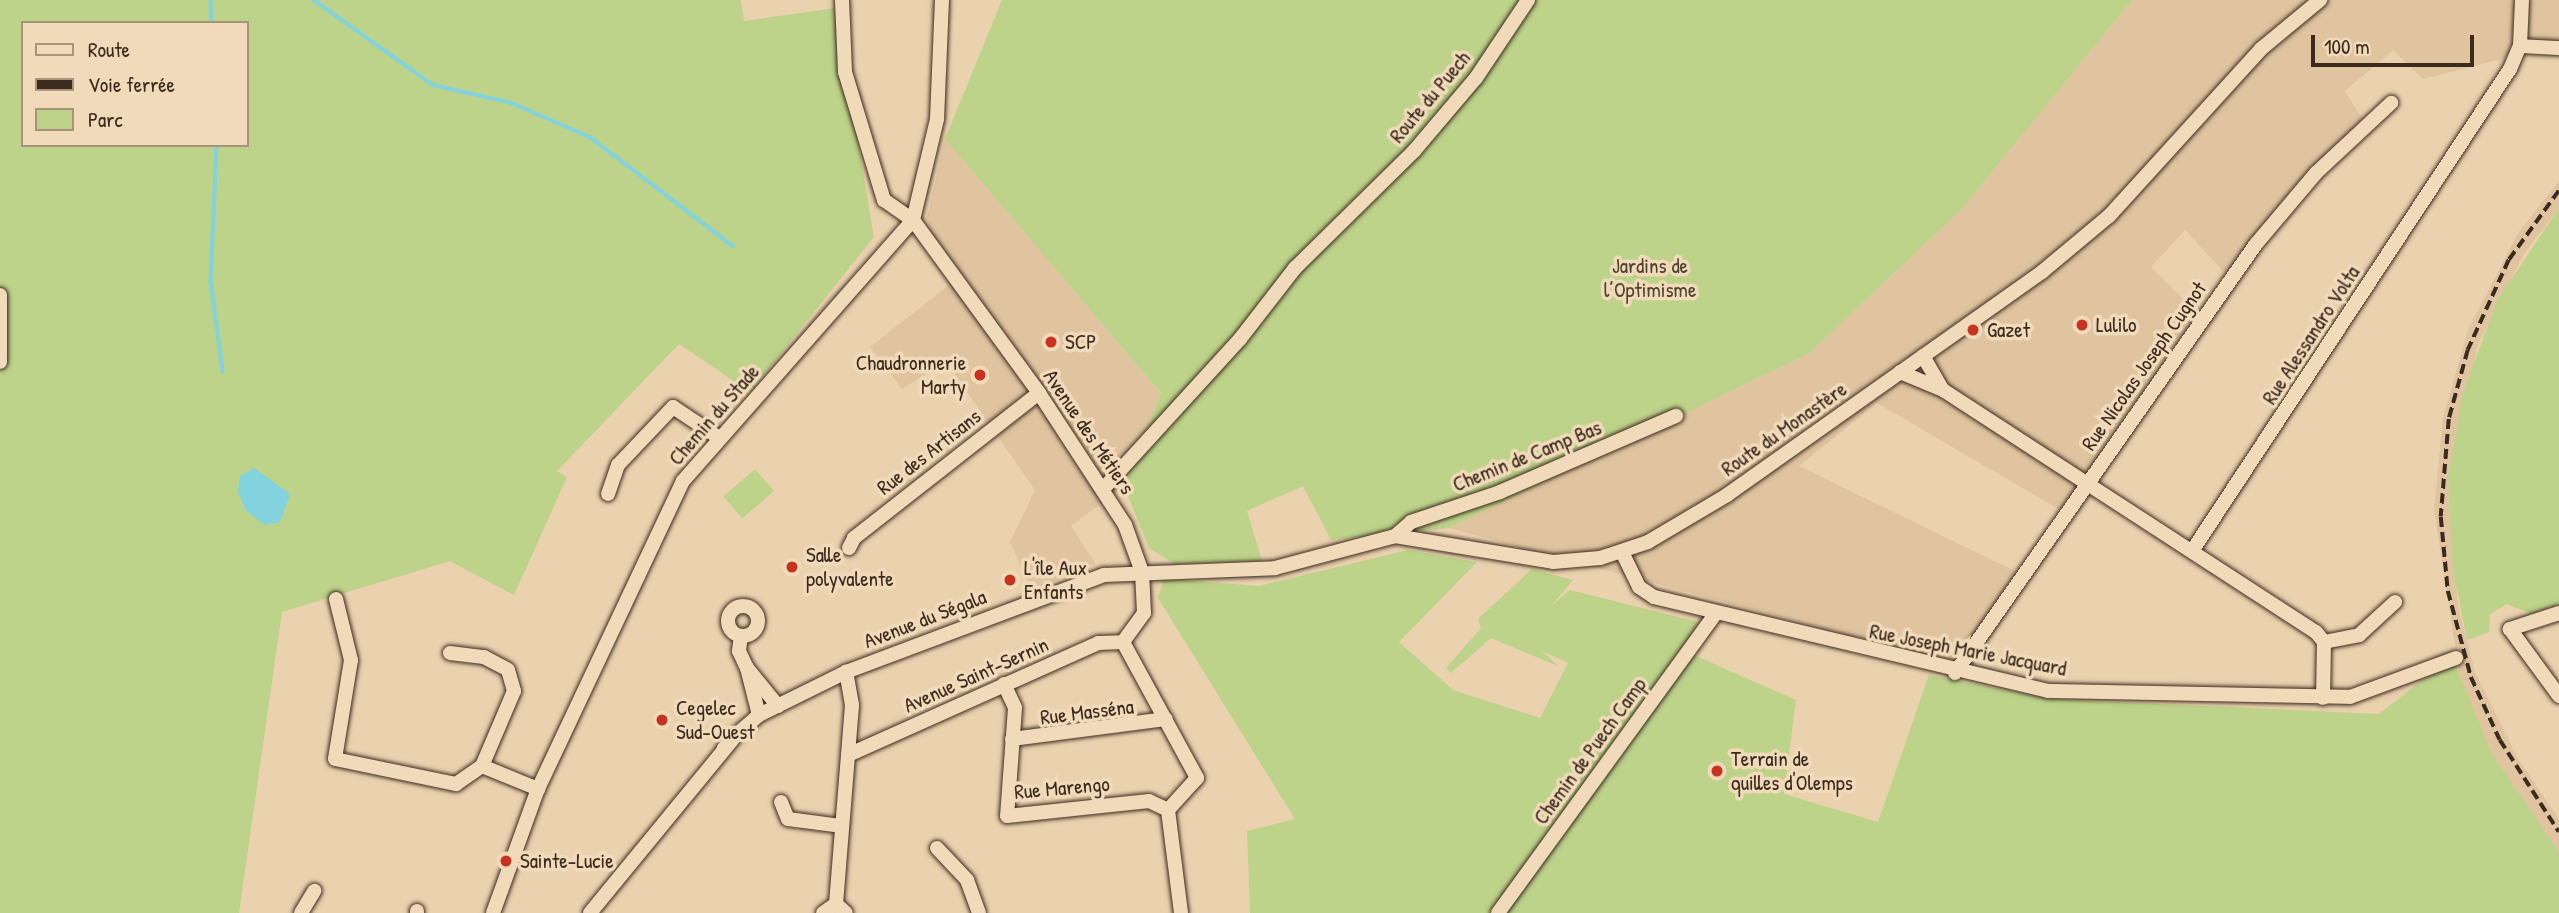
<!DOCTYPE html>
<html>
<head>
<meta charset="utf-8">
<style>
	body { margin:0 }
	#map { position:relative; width:2559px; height:913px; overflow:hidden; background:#ead2af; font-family:"Patrick Hand",sans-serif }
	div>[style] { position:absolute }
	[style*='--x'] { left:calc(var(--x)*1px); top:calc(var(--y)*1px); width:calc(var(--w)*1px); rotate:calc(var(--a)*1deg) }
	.built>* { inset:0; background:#dfc49f }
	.green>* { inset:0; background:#bcd389; transform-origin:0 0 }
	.water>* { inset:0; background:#82d3dd }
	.stream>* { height:3.5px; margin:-1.75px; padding:0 1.75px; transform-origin:1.75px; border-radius:1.75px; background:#82d3dd }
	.roads { filter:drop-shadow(0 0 2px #3b2a1e) drop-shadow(0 0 2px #3b2a1e) }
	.minor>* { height:14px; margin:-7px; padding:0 7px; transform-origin:7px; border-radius:7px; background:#f0dab9 }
	.minor>.ring { margin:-7px; padding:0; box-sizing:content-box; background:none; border:14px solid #f0dab9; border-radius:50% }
	.rail>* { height:3.5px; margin-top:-1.75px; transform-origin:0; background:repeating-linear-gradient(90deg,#3b2a1e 0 10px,transparent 0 15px) }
	.dots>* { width:19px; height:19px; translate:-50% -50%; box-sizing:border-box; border:4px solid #f0dab9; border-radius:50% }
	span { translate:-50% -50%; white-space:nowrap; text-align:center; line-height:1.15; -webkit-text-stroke:7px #f0dab9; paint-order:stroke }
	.street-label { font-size:21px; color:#3b2a1e }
	.park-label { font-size:21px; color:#4e432e }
	.poi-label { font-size:21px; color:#3b2a1e }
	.left { translate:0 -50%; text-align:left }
	.right { translate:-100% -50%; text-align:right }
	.legend { position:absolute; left:21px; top:21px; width:228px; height:126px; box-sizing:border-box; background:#f0dab9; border:2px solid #a8947b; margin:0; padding:9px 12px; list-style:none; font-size:21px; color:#3b2a1e }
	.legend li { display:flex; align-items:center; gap:14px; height:35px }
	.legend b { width:35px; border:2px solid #a8947b }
	.scale { position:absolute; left:2311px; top:35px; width:163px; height:32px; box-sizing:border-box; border:4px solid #3b2a1e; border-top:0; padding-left:9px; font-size:21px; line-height:24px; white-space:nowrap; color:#3b2a1e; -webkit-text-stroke:5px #f0dab9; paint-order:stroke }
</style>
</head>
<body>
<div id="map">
	<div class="built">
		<i style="clip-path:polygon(2132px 0,2559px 0,2559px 44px,2423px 79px,2393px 50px,2345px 91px,2363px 120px,2226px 274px,2185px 230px,2151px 267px,2198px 314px,2062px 511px,1877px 403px,1799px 466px,2019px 573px,1963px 666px,1449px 528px,1808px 354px,1961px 210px)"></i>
		<i style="clip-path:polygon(945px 139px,1161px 393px,1124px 486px,1071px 526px,1095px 563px,1032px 591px,1010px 542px,1035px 490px,946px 362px,902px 389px,870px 347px,950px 284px,927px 218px)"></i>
		<i style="clip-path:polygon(2559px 181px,2559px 208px,2524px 254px,2478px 344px,2448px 479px,2458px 605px,2475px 672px,2517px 757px,2559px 819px,2559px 852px,2492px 754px,2462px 691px,2434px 509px,2443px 418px,2468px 330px,2518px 233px)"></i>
	</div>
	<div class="green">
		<i style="clip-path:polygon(evenodd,0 0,741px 0,744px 21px,835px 8px,874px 237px,750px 392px,679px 344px,557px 471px,567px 477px,514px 595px,450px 561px,282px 612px,239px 913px,0 913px,0 0,23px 23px,247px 23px,247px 145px,23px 145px,23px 23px)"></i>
		<i style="clip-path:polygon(1002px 0,2132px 0,1961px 210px,1808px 354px,1449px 528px,1331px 540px,1303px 486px,1247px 511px,1262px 561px,1175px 564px,1149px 548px,1124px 486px,1161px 393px,945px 139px)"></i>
		<i style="clip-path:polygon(2559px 208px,2559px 620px,2552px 606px,2532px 614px,2507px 604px,2490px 614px,2489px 632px,2467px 640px,2453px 569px,2448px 478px,2463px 392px,2498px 299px)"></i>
		<i style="left:755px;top:469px;width:29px;height:42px;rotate:49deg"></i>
		<i style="clip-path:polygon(1408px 550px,1477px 562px,1399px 642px,1453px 690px,1540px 718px,1568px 663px,1542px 651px,1558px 666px,1491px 638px,1451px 673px,1446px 668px,1481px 628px,1478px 619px,1532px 569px,1573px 580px,1552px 605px,1570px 590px,1698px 622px,1687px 652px,1796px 700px,1784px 794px,1878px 822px,1929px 675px,2051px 699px,2379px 714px,2431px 673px,2455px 664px,2492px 754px,2559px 852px,2559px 913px,1250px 913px,1247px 831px,1295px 819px,1158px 598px,1164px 579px,1259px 586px)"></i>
	</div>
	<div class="water">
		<i style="clip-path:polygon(254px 468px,290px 494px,280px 522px,265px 525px,246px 511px,238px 492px,240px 476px)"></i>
	</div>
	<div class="stream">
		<i style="--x:211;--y:0;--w:23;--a:88"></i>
		<i style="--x:314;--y:0;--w:146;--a:35.5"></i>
		<i style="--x:433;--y:85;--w:81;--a:12.8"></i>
		<i style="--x:512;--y:103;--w:85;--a:23.6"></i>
		<i style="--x:590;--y:137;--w:180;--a:37.3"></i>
		<i style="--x:217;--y:145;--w:135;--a:92.5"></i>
		<i style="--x:211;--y:280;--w:92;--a:82.5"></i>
	</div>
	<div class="roads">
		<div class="minor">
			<i style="--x:842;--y:0;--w:72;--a:87.6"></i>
			<i style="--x:845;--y:72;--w:134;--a:73.1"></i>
			<i style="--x:884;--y:200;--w:35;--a:35"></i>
			<i style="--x:913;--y:220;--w:214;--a:53.9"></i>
			<i style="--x:1039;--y:393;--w:158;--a:56.9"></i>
			<i style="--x:1125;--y:525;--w:50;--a:70.1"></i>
			<i style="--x:2520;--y:46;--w:39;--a:3"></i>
			<i style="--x:0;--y:295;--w:67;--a:90"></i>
			<i style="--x:1923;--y:356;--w:39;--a:60"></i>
			<i style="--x:1900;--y:372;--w:47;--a:22.7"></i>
			<i style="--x:1943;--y:390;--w:445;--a:33"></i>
			<i style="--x:2316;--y:632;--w:13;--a:51"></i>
			<i style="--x:2324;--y:642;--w:56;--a:91"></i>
			<i style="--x:1104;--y:488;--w:202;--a:-47.6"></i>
			<i style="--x:1240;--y:339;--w:90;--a:-52.2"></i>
			<i style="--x:1295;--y:268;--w:167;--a:-44.5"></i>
			<i style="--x:1414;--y:151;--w:96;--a:-49.7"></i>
			<i style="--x:1476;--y:78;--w:94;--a:-56.3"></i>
			<i style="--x:608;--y:494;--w:31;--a:-71"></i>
			<i style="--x:618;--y:465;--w:80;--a:-46.5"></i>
			<i style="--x:673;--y:407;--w:54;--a:33.7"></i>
			<i style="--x:1395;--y:536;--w:21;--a:-41"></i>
			<i style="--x:1411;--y:522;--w:94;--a:-18.6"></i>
			<i style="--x:1500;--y:492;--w:192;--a:-23.4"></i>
			<i style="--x:849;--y:548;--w:11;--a:-63"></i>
			<i style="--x:854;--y:538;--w:235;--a:-38.1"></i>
			<i style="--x:2194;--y:548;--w:574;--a:-56.59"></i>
			<i style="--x:2510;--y:69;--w:25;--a:-67"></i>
			<i style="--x:2520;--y:46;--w:46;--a:-87.5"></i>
			<i style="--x:1622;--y:552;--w:39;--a:64"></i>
			<i style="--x:1639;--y:587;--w:18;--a:34"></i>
			<i style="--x:1654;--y:597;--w:405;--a:13.4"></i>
			<i style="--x:2048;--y:691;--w:302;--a:1.1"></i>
			<i style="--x:2350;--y:697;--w:113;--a:-20.2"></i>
			<i style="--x:1142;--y:572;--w:41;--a:87.2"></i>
			<i style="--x:1144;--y:613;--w:36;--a:126"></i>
			<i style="--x:1123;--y:642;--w:155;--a:61.4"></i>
			<i style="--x:1197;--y:778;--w:43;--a:132.2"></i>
			<i style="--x:1168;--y:810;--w:104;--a:82.8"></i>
			<i style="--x:336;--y:599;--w:63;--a:76.2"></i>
			<i style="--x:351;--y:660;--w:100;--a:99.2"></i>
			<i style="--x:335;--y:759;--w:124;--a:11.7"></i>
			<i style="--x:456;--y:784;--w:32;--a:-35"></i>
			<i style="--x:482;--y:766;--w:61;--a:22.3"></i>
			<i class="ring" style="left:728px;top:606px;width:16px;height:16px"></i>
			<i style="--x:2559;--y:613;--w:52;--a:161.9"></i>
			<i style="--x:2510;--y:629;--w:83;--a:53.8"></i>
			<i style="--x:741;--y:636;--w:15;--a:98"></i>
			<i style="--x:739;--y:651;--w:19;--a:65"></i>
			<i style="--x:2324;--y:642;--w:36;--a:-11"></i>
			<i style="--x:2359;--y:635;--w:49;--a:-42.5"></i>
			<i style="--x:450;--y:653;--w:34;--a:7"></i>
			<i style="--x:484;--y:657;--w:27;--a:28"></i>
			<i style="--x:508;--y:670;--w:22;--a:74"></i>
			<i style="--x:514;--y:691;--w:82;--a:113.1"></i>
			<i style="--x:1955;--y:673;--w:524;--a:-54.95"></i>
			<i style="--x:2256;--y:244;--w:93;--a:-49.8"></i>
			<i style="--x:2316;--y:173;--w:103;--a:-43"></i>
			<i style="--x:1004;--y:684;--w:26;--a:65"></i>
			<i style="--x:1015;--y:708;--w:108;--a:94.2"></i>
			<i style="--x:1007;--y:816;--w:143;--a:-6"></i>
			<i style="--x:1149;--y:801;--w:21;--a:25"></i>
			<i style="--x:759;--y:715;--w:49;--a:-104.3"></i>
			<i style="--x:747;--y:668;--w:49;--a:50.8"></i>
			<i style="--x:736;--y:735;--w:30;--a:-41"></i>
			<i style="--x:759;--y:715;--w:97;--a:-26.3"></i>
			<i style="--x:846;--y:672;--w:276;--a:-20.6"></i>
			<i style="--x:1104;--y:575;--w:171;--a:-2.3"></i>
			<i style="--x:1275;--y:568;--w:124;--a:-14.9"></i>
			<i style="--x:1395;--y:536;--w:160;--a:9.3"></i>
			<i style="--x:1553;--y:562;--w:47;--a:-4.9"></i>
			<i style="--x:1600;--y:558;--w:51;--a:-18.4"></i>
			<i style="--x:1648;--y:542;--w:92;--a:-30.7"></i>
			<i style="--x:1727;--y:495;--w:386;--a:-35.3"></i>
			<i style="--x:2042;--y:272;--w:87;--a:-39.9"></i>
			<i style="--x:2109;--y:216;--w:226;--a:-47.7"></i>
			<i style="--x:2261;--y:49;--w:77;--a:-39.7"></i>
			<i style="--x:1012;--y:739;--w:155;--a:-7.4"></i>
			<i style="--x:848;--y:755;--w:274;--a:-24.1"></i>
			<i style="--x:1098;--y:643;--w:25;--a:-2"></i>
			<i style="--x:781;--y:802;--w:18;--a:68"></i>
			<i style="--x:788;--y:819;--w:53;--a:7.5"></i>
			<i style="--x:937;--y:848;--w:44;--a:46.8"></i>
			<i style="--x:967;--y:880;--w:35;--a:70"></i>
			<i style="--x:836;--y:904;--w:200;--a:-85.4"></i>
			<i style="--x:852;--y:705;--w:34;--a:-100"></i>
			<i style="--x:417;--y:911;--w:2;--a:90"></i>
			<i style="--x:301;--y:913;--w:26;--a:-59"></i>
			<i style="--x:493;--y:913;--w:132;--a:-70.1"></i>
			<i style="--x:538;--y:789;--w:340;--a:-64.8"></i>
			<i style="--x:683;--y:481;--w:348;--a:-48.6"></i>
			<i style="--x:913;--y:220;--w:104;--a:-76.6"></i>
			<i style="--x:937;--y:119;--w:119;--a:-87.6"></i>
			<i style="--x:590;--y:913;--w:230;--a:-50.6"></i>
			<i style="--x:736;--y:735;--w:18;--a:133"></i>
			<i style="--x:823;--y:913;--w:16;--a:-35"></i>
			<i style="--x:836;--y:904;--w:13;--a:42"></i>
			<i style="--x:1498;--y:913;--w:369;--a:-54"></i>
		</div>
	</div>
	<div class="rail">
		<i style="--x:2559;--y:191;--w:85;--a:125.9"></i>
		<i style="--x:2509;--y:260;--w:99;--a:114.5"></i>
		<i style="--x:2468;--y:350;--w:72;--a:105.4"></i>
		<i style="--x:2449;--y:419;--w:98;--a:94.7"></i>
		<i style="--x:2441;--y:517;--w:74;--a:84.6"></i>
		<i style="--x:2448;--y:591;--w:89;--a:75"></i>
		<i style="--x:2471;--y:677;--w:69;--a:65.3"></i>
		<i style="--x:2500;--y:740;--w:109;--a:57.3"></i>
	</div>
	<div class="dots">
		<i style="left:2082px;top:325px;background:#c8321e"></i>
		<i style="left:1973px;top:330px;background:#c8321e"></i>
		<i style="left:1051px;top:342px;background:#c8321e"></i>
		<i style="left:980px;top:375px;background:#c8321e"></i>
		<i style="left:792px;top:567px;background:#c8321e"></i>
		<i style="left:1010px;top:580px;background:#c8321e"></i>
		<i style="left:662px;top:720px;background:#c8321e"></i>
		<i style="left:1717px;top:771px;background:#c8321e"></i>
		<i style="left:506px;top:861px;background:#c8321e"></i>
	</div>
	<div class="street-label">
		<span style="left:1430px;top:97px;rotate:-50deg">Route du Puech</span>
		<span style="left:2311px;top:335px;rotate:-57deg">Rue Alessandro Volta</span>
		<span style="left:2144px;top:366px;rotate:-55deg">Rue Nicolas Joseph Cugnot</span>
		<span style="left:714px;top:415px;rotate:-49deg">Chemin du Stade</span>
		<span style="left:1784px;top:429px;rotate:-35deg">Route du Monastère</span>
		<span style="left:1089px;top:432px;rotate:56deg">Avenue des Métiers</span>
		<span style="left:929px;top:452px;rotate:-38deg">Rue des Artisans</span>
		<span style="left:1527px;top:456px;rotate:-22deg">Chemin de Camp Bas</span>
		<span style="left:925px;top:619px;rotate:-21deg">Avenue du Ségala</span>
		<span style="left:1968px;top:650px;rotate:11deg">Rue Joseph Marie Jacquard</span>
		<span style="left:976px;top:675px;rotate:-24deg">Avenue Saint-Sernin</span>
		<span style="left:1087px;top:712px;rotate:-7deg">Rue Masséna</span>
		<span style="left:1590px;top:751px;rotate:-54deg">Chemin de Puech Camp</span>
		<span style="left:1062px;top:788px;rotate:-5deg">Rue Marengo</span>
	</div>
	<div class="park-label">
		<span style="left:1650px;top:278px">Jardins de<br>l’Optimisme</span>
	</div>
	<div class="poi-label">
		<span class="left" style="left:2096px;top:325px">Lulilo</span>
		<span class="left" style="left:1987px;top:330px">Gazet</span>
		<span class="left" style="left:1065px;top:342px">SCP</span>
		<span class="right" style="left:966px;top:375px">Chaudronnerie<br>Marty</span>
		<span class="left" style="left:806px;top:567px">Salle<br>polyvalente</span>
		<span class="left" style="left:1024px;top:580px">L'île Aux<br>Enfants</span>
		<span class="left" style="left:676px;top:720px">Cegelec<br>Sud-Ouest</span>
		<span class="left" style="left:1731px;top:771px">Terrain de<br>quilles d'Olemps</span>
		<span class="left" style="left:520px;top:861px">Sainte-Lucie</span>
	</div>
	<ul class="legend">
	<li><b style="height:9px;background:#f0dab9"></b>Route</li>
	<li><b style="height:9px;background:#3b2a1e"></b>Voie ferrée</li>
	<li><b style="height:19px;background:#bcd389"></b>Parc</li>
	</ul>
	<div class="scale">100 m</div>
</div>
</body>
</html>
